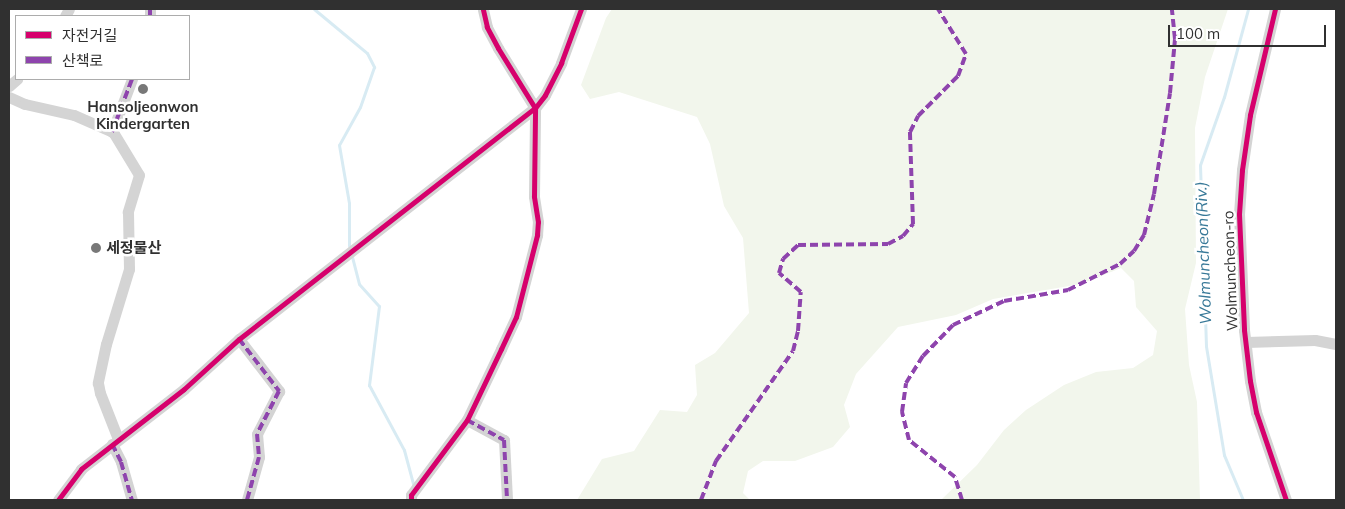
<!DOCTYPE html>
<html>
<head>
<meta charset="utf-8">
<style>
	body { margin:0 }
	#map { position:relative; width:1345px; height:509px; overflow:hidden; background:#fff; font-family:Mulish,"Noto Sans KR",sans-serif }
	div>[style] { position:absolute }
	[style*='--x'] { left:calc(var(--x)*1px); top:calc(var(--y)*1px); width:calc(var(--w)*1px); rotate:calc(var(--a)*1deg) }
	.green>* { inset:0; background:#f2f6ec }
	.stream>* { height:3px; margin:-1.5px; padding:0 1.5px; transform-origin:1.5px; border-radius:1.5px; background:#d8ebf3 }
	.minor>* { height:11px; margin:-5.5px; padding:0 5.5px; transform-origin:5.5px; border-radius:5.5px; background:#d4d4d4 }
	.quiet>* { height:4px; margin-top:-2px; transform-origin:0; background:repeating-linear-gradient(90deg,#8e44ad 0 8px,transparent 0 12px) }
	.cycleway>* { height:5px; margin:-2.5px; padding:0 2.5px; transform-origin:2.5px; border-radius:2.5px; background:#d6006c }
	.dots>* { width:14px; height:14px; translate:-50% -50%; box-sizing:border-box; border:2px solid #fff; border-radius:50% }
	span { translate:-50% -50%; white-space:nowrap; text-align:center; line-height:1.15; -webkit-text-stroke:5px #fff; paint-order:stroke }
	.poi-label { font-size:15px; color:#303030; font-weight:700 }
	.left { translate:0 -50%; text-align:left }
	.street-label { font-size:15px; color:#303030 }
	.water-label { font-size:16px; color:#387998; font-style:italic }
	.frame { position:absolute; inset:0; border:10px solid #303030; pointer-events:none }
	.legend { position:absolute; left:15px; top:15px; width:175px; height:65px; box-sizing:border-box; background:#fff; border:1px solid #acacac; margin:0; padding:6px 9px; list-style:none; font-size:15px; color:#303030 }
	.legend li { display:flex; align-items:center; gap:10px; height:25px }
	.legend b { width:25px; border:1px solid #acacac }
	.scale { position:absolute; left:1168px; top:25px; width:158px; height:22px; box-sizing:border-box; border:2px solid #303030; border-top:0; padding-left:6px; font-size:15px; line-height:18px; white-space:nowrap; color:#303030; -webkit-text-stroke:4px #fff; paint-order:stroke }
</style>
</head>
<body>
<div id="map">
	<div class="green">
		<i style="clip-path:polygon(612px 9px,1228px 9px,1205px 77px,1195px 128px,1196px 263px,1185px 309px,1189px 365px,1197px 402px,1200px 500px,941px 500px,977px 465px,1004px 430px,1026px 410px,1064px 385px,1096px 372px,1133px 368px,1153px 355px,1157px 331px,1136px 307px,1134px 281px,1121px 268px,1081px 284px,993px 299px,956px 315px,898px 327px,856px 374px,844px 405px,850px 427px,833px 447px,795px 461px,763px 461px,748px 471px,743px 493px,750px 500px,577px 500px,602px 459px,634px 451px,660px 410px,687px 412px,697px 395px,695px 365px,715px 353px,749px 313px,743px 238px,724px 206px,710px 144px,697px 117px,619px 92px,590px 99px,581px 85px,606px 18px)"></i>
	</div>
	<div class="stream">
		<i style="--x:314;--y:9;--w:69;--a:39.7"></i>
		<i style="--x:367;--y:53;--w:16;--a:63"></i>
		<i style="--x:374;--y:67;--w:42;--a:109.3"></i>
		<i style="--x:360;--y:107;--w:43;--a:118.9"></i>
		<i style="--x:339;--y:145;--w:59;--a:80.2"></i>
		<i style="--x:349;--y:203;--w:42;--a:90"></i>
		<i style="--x:349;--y:245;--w:40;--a:75.6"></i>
		<i style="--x:359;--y:284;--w:30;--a:48"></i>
		<i style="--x:379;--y:306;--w:80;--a:97.2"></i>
		<i style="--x:369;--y:385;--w:74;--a:61.7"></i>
		<i style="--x:404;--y:450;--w:39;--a:75"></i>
		<i style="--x:1243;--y:500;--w:49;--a:-112.9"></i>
		<i style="--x:1224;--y:455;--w:110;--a:-99.4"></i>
		<i style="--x:1206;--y:346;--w:181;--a:-91.9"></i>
		<i style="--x:1200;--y:165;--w:72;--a:-70.6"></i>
		<i style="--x:1224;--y:97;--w:91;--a:-74.7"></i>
	</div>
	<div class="minor">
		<i style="--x:150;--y:9;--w:7;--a:90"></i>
		<i style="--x:1275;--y:9;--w:109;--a:103.3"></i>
		<i style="--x:1250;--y:115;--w:56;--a:98.3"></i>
		<i style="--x:1242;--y:170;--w:44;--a:93.9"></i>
		<i style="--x:1239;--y:214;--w:116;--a:87.5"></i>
		<i style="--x:1244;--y:330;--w:51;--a:83.3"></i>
		<i style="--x:1250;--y:381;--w:32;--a:79"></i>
		<i style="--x:1256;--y:412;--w:93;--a:71.2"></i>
		<i style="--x:65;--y:16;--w:8;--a:-60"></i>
		<i style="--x:9;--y:86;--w:11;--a:-41"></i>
		<i style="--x:9;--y:97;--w:17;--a:24"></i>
		<i style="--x:25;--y:104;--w:50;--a:12.7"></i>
		<i style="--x:74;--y:115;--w:43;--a:23.6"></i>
		<i style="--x:113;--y:132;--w:50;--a:58.8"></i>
		<i style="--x:139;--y:175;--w:39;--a:107"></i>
		<i style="--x:128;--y:212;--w:57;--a:89"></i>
		<i style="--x:129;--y:269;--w:78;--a:107"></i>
		<i style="--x:106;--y:344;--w:40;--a:102"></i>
		<i style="--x:98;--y:383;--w:10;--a:79"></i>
		<i style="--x:100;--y:393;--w:49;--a:68.6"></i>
		<i style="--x:112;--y:132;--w:57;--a:-69.3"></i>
		<i style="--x:239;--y:339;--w:66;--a:52.4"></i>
		<i style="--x:279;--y:391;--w:48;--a:117.1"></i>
		<i style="--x:257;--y:434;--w:23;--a:85"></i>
		<i style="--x:259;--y:457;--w:45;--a:105.6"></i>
		<i style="--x:1246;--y:342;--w:69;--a:-1.7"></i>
		<i style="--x:1315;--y:340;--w:21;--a:11"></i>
		<i style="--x:467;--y:420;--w:42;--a:28.4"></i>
		<i style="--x:504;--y:440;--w:60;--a:87.1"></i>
		<i style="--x:112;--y:444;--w:20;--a:63"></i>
		<i style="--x:121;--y:462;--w:40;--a:74"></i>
		<i style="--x:58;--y:500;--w:39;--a:-53"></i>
		<i style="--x:81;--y:469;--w:130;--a:-37.8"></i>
		<i style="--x:184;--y:389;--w:74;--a:-42.3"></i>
		<i style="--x:239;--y:339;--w:375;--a:-38"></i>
		<i style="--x:535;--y:108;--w:16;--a:-52"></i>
		<i style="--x:545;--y:95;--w:36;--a:-63"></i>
		<i style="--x:561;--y:63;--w:58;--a:-69.7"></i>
		<i style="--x:411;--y:500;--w:5;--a:-90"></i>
		<i style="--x:411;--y:495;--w:94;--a:-53.3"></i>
		<i style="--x:467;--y:420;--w:79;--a:-64.4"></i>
		<i style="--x:501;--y:349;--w:35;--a:-65"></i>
		<i style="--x:516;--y:317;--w:85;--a:-75.6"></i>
		<i style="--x:537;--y:235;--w:13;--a:-86"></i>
		<i style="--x:538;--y:222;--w:26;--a:-99"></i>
		<i style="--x:534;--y:196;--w:88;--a:-89.3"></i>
		<i style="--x:535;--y:108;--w:70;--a:-121.7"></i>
		<i style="--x:498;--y:48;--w:24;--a:-118"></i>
		<i style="--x:487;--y:27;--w:18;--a:-103"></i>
	</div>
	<div class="quiet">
		<i style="--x:150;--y:9;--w:7;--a:90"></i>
		<i style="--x:112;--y:132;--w:57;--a:-69.3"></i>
		<i style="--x:239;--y:339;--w:66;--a:52.4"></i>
		<i style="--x:279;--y:391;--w:48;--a:117.1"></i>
		<i style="--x:257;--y:434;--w:23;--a:85"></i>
		<i style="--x:259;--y:457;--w:45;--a:105.6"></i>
		<i style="--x:467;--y:420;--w:42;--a:28.4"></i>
		<i style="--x:504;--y:440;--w:60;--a:87.1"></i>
		<i style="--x:112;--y:444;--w:20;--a:63"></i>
		<i style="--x:121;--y:462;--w:40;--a:74"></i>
		<i style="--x:701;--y:500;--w:42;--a:-69"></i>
		<i style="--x:716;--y:461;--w:134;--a:-55"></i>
		<i style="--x:793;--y:351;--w:21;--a:-76"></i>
		<i style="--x:798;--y:331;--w:39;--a:-86"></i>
		<i style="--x:801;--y:292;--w:29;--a:-139"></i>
		<i style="--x:779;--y:273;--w:15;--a:-74"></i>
		<i style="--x:783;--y:259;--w:21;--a:-43"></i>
		<i style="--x:798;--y:245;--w:90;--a:-0.6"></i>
		<i style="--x:888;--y:244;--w:17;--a:-28"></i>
		<i style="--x:903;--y:236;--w:16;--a:-50"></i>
		<i style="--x:913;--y:224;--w:92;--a:-91.9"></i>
		<i style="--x:910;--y:132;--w:18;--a:-63"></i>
		<i style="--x:918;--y:116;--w:57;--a:-45"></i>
		<i style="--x:958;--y:76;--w:23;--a:-70"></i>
		<i style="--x:966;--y:54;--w:53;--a:-121.9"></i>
		<i style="--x:962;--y:500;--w:24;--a:-107"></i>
		<i style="--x:955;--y:477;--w:59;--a:-141.2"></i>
		<i style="--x:909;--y:440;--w:29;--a:-104"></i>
		<i style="--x:902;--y:412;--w:29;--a:-82"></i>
		<i style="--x:906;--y:383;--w:32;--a:-58"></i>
		<i style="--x:923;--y:356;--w:43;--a:-45.9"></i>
		<i style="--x:953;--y:325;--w:56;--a:-25.2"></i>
		<i style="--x:1004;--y:301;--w:65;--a:-9.8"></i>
		<i style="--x:1068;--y:290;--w:58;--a:-26.6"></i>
		<i style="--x:1120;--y:264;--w:19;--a:-43"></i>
		<i style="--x:1134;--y:251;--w:19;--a:-58"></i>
		<i style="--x:1144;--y:235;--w:42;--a:-76.3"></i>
		<i style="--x:1154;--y:194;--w:102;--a:-81"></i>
		<i style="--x:1170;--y:93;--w:54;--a:-84.7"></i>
		<i style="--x:1175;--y:39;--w:30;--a:-96"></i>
	</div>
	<div class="cycleway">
		<i style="--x:1275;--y:9;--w:109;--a:103.3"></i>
		<i style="--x:1250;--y:115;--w:56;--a:98.3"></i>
		<i style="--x:1242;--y:170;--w:44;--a:93.9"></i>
		<i style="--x:1239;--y:214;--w:116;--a:87.5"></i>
		<i style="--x:1244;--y:330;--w:51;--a:83.3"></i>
		<i style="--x:1250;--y:381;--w:32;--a:79"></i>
		<i style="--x:1256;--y:412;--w:93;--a:71.2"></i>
		<i style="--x:58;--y:500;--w:39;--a:-53"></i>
		<i style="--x:81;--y:469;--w:130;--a:-37.8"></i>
		<i style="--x:184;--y:389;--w:74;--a:-42.3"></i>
		<i style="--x:239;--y:339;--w:375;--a:-38"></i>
		<i style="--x:535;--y:108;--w:16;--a:-52"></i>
		<i style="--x:545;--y:95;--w:36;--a:-63"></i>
		<i style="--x:561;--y:63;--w:58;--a:-69.7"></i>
		<i style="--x:411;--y:500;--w:5;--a:-90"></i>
		<i style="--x:411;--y:495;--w:94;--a:-53.3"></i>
		<i style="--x:467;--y:420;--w:79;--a:-64.4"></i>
		<i style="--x:501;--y:349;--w:35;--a:-65"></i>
		<i style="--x:516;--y:317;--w:85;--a:-75.6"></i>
		<i style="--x:537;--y:235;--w:13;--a:-86"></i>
		<i style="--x:538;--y:222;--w:26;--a:-99"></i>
		<i style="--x:534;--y:196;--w:88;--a:-89.3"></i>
		<i style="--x:535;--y:108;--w:70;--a:-121.7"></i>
		<i style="--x:498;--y:48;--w:24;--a:-118"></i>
		<i style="--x:487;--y:27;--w:18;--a:-103"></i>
	</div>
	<div class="dots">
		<i style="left:143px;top:89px;background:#787878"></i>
		<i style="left:96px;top:248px;background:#787878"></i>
	</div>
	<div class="poi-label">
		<span style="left:143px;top:115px">Hansoljeonwon<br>Kindergarten</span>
		<span class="left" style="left:106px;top:248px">세정물산</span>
	</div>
	<div class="street-label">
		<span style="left:1230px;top:271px;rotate:-92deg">Wolmuncheon-ro</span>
	</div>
	<div class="water-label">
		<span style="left:1203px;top:253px;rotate:-92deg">Wolmuncheon(Riv.)</span>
	</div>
	<div class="frame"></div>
	<ul class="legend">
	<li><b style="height:6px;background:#d6006c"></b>자전거길</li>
	<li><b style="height:6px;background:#8e44ad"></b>산책로</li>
	</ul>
	<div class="scale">100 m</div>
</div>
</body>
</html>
